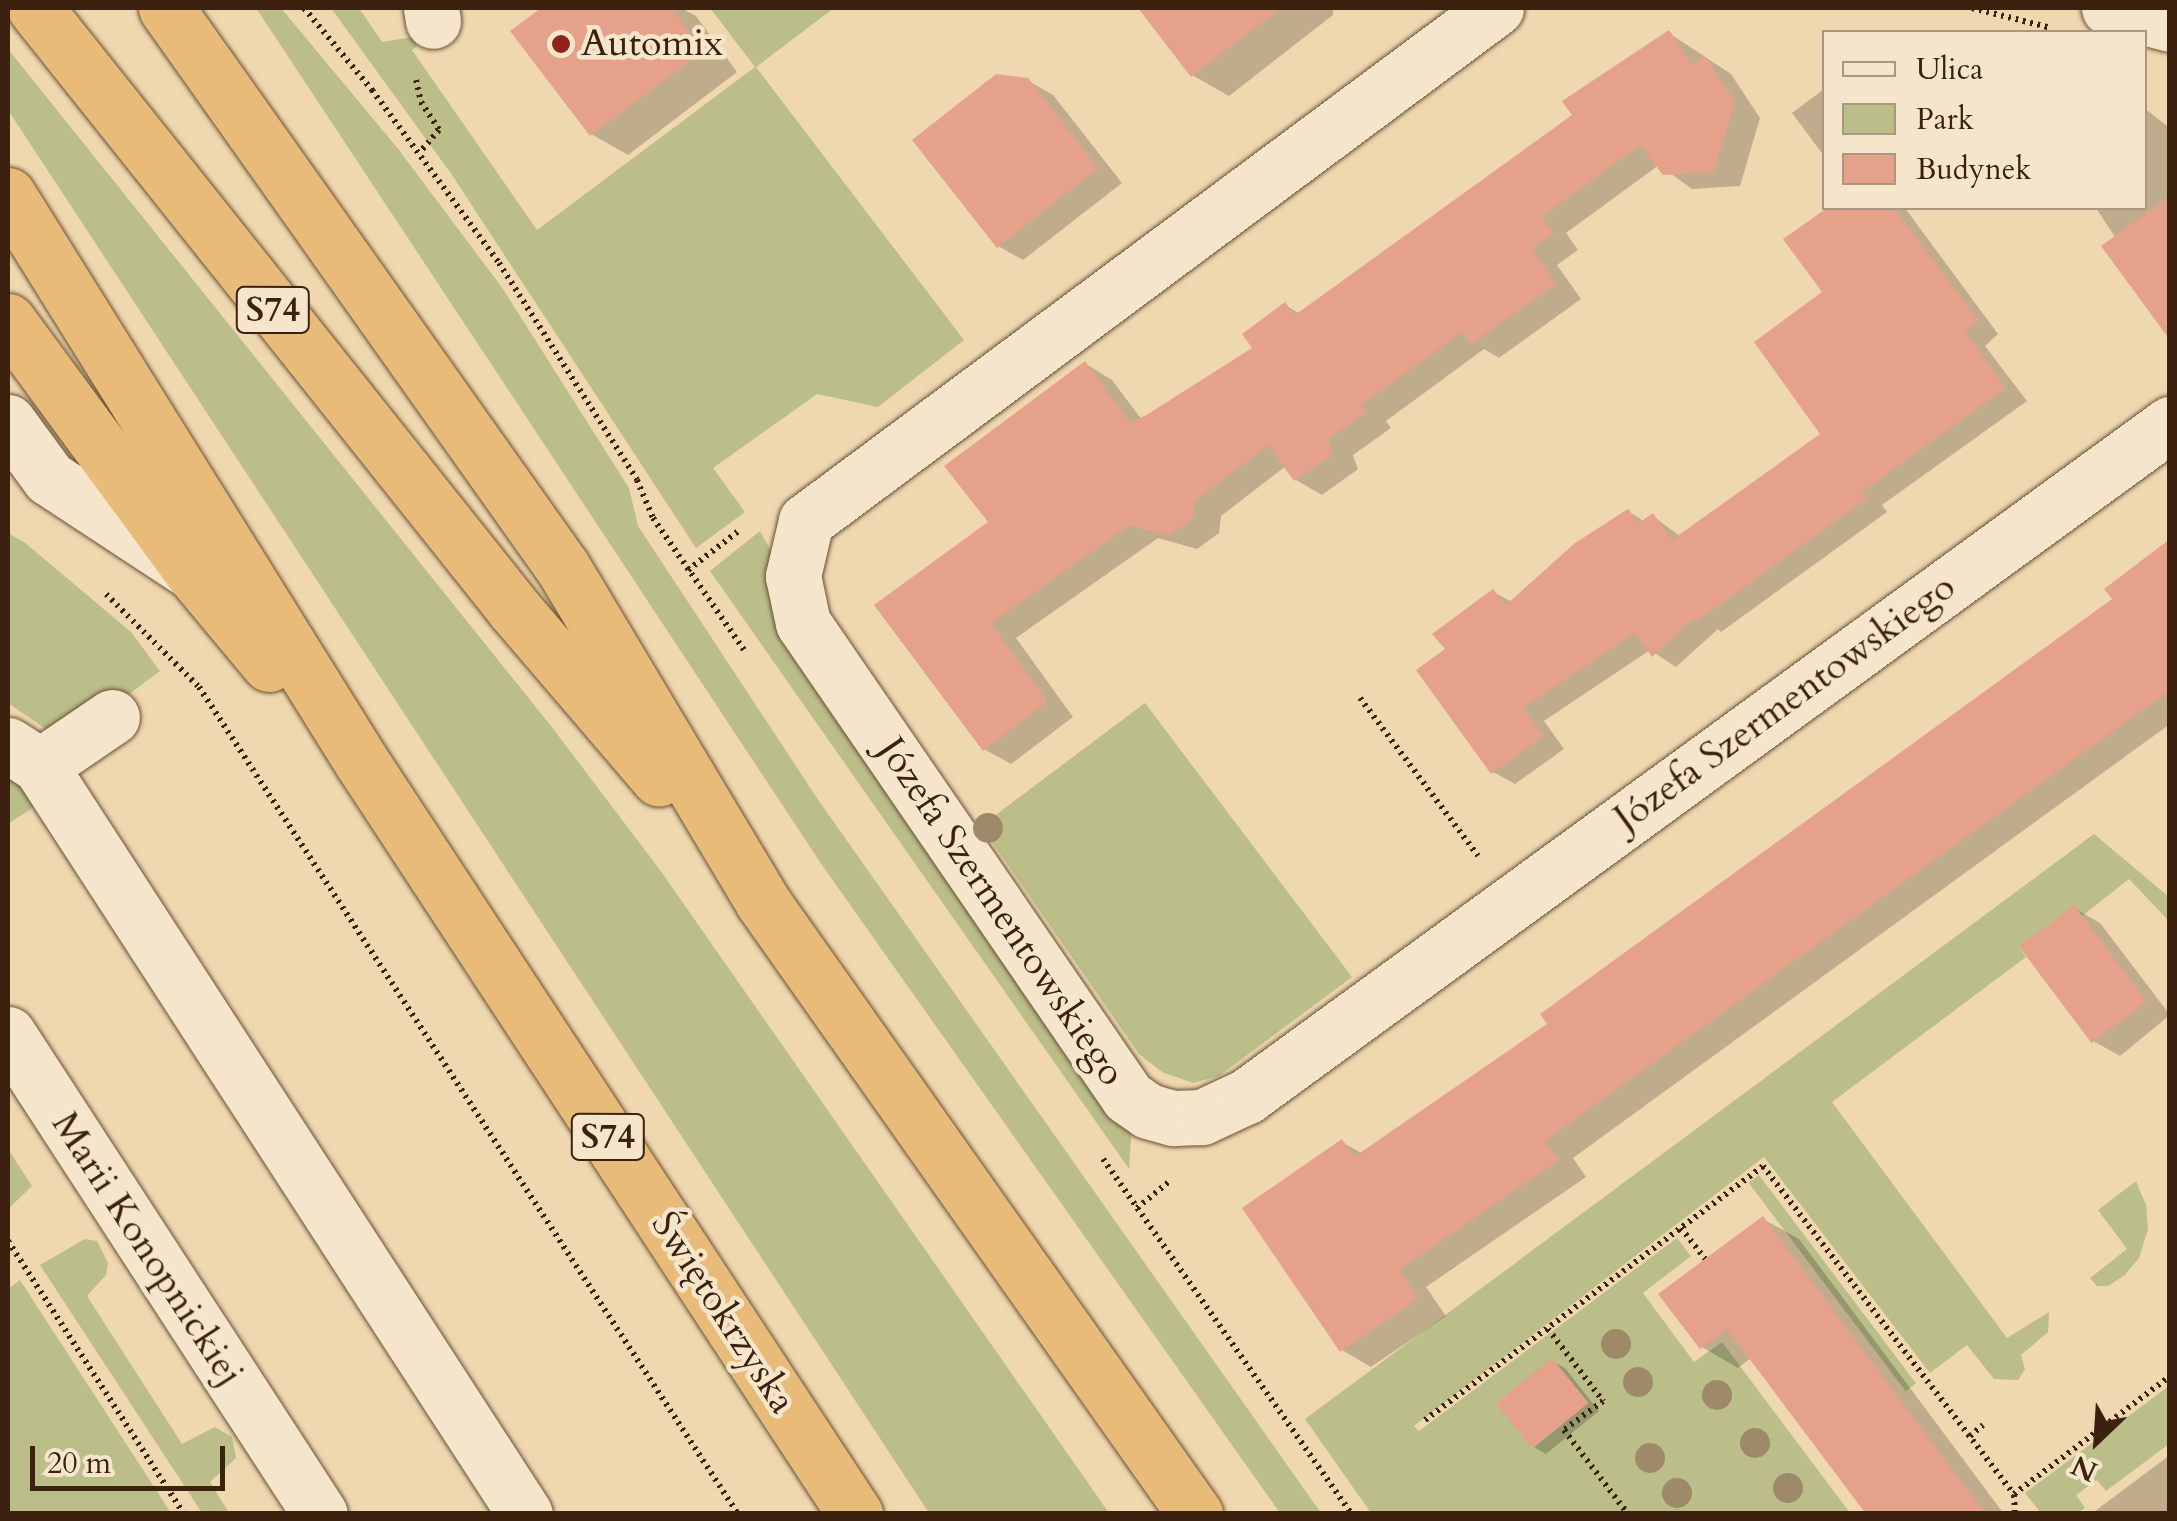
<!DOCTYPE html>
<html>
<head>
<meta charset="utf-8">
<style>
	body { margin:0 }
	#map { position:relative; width:2177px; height:1521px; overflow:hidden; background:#efd8af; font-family:Cardo,serif }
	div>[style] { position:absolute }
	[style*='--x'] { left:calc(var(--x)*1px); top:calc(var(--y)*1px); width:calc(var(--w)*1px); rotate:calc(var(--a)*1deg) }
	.green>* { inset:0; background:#bbbe89; transform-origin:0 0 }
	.shadow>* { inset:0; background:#0003 }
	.building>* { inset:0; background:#e6a18a; transform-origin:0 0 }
	.path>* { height:6px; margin-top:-3px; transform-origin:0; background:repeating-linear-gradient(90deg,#3c210f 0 2.5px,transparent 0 7.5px) }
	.roads { filter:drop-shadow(0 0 2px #694f37) drop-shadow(0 0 2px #694f37) }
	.minor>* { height:55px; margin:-27.5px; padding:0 27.5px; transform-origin:27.5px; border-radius:27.5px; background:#f5e6cb }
	.highway>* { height:55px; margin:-27.5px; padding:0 27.5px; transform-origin:27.5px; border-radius:27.5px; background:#e8bc78 }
	.trees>* { width:30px; height:30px; margin:-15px; border-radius:50%; background:#9e8968 }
	.dots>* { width:28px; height:28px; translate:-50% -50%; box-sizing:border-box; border:5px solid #f5e6cb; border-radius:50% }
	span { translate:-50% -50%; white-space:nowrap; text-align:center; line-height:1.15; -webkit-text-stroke:9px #f5e6cb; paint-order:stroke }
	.shield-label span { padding:2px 8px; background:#f5e6cb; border:2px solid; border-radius:8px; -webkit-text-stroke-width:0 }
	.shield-label { font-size:35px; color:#3c210f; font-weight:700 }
	.poi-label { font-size:38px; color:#3c210f }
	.left { translate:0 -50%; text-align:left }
	.street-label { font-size:38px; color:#3c210f }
	.frame { position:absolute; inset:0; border:10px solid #3c210f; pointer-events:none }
	.legend { position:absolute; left:1822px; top:30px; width:325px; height:180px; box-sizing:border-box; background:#f5e6cb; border:2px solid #ab9780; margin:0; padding:12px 18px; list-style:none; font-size:30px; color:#3c210f }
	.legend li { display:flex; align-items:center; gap:20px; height:50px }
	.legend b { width:50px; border:2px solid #ab9780 }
	.north { position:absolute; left:2047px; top:1391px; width:100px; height:100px; -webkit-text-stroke:8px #f5e6cb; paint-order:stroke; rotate:205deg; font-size:28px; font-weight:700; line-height:40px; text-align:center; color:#3c210f }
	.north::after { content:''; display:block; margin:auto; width:35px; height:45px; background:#3c210f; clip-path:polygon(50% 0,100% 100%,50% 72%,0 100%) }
	.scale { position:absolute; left:30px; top:1446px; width:195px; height:45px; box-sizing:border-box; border:5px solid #3c210f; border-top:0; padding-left:12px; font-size:30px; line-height:35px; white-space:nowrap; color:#3c210f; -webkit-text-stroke:8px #f5e6cb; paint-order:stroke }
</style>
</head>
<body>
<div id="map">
	<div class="green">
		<i style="clip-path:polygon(256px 8px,281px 8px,399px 150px,503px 289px,629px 488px,638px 526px,819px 801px,1321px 1513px,1280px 1513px,822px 865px)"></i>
		<i style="clip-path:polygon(331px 8px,359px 8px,382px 42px,412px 37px,417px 46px,412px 50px,537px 230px,755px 67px,710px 8px,834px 8px,756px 67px,964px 340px,878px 407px,817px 394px,713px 468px,745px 512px,696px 548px,452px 175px)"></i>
		<i style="clip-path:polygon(8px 49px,551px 726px,660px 870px,1109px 1513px,929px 1513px,8px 110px)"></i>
		<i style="clip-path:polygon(760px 531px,771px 551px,766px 584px,781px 641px,1106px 1107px,1132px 1125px,1129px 1169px,710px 571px)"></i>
		<i style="clip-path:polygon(8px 533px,24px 542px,131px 632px,160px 671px,65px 742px,8px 703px)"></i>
		<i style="clip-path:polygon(1145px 703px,1352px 977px,1219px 1076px,1193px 1083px,1162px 1072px,1139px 1054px,981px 826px)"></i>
		<i style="clip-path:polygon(8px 764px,46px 799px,8px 824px)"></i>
		<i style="clip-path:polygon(2094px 834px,2169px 897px,2169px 921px,2129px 879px,2082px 916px,2074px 906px,2019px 947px,2026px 957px,1832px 1102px,2007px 1338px,2049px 1312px,2048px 1332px,2021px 1355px,2025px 1369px,2018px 1380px,1994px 1379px,1967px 1345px,1930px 1373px,1764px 1157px,1414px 1426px,1419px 1431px,1677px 1238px,1691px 1256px,1643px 1293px,1694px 1362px,1722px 1342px,1850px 1513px,1371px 1513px,1305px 1419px)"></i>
		<i style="clip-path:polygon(8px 1149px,32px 1186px,8px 1209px)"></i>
		<i style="left:1759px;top:1175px;width:261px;height:13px;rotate:53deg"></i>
		<i style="clip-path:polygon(2136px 1181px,2146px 1205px,2148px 1229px,2139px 1258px,2125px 1275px,2108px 1286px,2097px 1286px,2090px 1278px,2127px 1249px,2098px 1210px)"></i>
		<i style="clip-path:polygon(85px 1239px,97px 1241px,108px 1263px,106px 1275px,87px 1296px,182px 1444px,215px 1427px,232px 1437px,236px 1458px,210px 1482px,229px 1513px,202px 1513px,40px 1265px)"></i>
		<i style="clip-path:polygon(20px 1280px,171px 1513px,8px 1513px,8px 1289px)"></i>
		<i style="clip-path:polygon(2169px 1386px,2169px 1444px,2106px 1491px,2097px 1480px,2076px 1495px,2085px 1508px,2077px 1513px,2041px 1513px,2025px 1493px)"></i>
	</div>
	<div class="shadow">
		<i style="clip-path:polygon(545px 8px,681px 8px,696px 16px,737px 72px,628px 155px,591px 134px,513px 31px)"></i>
		<i style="clip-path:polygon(1141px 8px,1333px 8px,1333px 15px,1229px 96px,1192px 75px)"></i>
		<i style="clip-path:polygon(1669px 33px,1731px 74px,1760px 118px,1740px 186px,1692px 189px,1659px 165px,1566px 233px,1578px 250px,1557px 265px,1581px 299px,1499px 358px,1484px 349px,1386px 421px,1391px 428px,1353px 455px,1358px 469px,1322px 495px,1296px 480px,1286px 466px,1221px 516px,1219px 533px,1197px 549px,1158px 538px,1016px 638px,1073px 717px,1011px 764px,984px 749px,991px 522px,1086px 364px,1112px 380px,1142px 420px,1255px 349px,1285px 305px,1300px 314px,1575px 115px)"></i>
		<i style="clip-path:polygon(1027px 80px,1053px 95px,1122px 183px,1023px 260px,998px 246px)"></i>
		<i style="clip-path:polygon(1824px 89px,1824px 156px,1792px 113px)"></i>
		<i style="clip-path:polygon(2144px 108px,2170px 128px,2170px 321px,2096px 208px,2144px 208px)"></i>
		<i style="clip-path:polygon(1832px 208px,1905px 208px,1998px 334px,1985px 346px,2027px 401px,1882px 505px,1887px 512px,1721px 632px,1718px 629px,1676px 667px,1650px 650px,1544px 721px,1564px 749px,1515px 784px,1493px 772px,1448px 649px,1493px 592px,1512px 602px,1628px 511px,1645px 522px,1653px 516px,1681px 537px,1824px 435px,1826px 292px,1787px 240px)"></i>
		<i style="clip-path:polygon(2170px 542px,2170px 724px,1573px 1158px,1586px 1177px,1426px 1287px,1446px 1316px,1371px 1367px,1342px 1350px,1342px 1142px,1363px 1154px,1550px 1025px,2115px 600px)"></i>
		<i style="clip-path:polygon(2074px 908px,2100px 923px,2170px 1015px,2120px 1056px,2095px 1042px)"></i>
		<i style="clip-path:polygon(1763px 1219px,1799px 1239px,2004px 1514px,1869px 1514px,1751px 1358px,1738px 1368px,1702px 1347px)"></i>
		<i style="clip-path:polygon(1552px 1361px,1565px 1368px,1599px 1411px,1546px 1454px,1534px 1447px)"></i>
		<i style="clip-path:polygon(2170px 1455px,2170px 1514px,2091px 1514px)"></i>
	</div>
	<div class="building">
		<i style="clip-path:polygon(541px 8px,671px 8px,703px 51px,590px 136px,510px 31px)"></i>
		<i style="clip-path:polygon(1138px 8px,1281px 8px,1191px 77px)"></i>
		<i style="clip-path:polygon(1669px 30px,1692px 65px,1704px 56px,1735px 101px,1714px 172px,1663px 175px,1640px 145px,1542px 217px,1554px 234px,1532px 249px,1556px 284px,1471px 344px,1462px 332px,1361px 405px,1366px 412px,1328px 440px,1333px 454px,1294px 481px,1268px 445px,1195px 501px,1193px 518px,1169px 536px,1130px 525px,991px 623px,1048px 701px,983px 751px,874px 605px,988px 522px,944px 466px,1085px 361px,1130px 423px,1148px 414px,1252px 348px,1242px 334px,1285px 302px,1295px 315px,1572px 115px,1562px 101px)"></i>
		<i style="clip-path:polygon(996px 74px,1028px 78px,1098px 168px,997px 248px,912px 140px)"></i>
		<i style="clip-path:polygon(2170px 196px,2170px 340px,2101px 246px)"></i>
		<i style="clip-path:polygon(1827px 208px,1894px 208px,1978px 320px,1965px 332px,2006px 388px,1862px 492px,1867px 499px,1697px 621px,1695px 617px,1652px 657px,1635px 633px,1523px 708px,1544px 736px,1491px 774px,1416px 670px,1445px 649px,1432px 634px,1493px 589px,1506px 605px,1575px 543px,1628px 509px,1639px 523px,1653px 513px,1672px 540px,1820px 434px,1754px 342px,1822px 292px,1783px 239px)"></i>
		<i style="clip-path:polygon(2170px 539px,2170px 690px,1545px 1141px,1559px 1160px,1399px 1270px,1419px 1298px,1340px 1352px,1242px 1208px,1342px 1139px,1354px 1157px,1547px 1024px,1540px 1014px,2112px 599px,2104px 589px)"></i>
		<i style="left:2074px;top:905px;width:121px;height:69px;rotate:53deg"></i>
		<i style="clip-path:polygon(1763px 1216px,1986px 1514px,1866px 1514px,1727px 1329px,1700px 1349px,1658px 1294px)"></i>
		<i style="left:1552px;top:1358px;width:58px;height:72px;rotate:51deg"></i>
	</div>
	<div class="path">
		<i style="--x:304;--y:8;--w:107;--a:50.3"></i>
		<i style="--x:372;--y:90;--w:215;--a:53.7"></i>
		<i style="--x:499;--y:263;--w:257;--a:57.5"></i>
		<i style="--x:637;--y:480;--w:41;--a:67.2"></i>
		<i style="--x:653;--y:518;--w:160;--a:55.4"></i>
		<i style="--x:1972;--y:8;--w:81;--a:14.2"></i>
		<i style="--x:416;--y:80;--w:23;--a:77"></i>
		<i style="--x:421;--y:102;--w:33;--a:57"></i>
		<i style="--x:439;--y:130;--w:30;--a:131"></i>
		<i style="--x:688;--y:570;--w:66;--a:-37.6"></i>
		<i style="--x:106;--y:594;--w:132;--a:45"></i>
		<i style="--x:199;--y:687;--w:987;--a:56.91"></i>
		<i style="--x:1360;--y:698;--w:197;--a:53.2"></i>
		<i style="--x:1103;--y:1159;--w:434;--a:55"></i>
		<i style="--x:1137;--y:1208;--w:44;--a:-39.5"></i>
		<i style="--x:1681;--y:1228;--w:39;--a:52"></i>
		<i style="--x:8;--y:1241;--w:325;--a:57.2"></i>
		<i style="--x:1548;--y:1329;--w:91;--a:52.6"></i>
		<i style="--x:1603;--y:1401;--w:49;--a:143.4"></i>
		<i style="--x:1564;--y:1430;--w:106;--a:52.7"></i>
		<i style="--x:1425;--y:1420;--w:423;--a:-36.9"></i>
		<i style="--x:1763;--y:1166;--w:413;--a:52.6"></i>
		<i style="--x:2014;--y:1494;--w:196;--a:-37.1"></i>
		<i style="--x:1970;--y:1436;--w:17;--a:-40"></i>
		<i style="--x:2014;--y:1495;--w:19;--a:87"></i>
	</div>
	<div class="roads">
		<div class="minor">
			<i style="--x:431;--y:8;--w:13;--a:81"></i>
			<i style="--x:1496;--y:8;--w:860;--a:143.37"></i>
			<i style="--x:806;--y:521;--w:57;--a:103.3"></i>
			<i style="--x:793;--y:576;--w:48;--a:78"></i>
			<i style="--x:803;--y:623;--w:575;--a:55.56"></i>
			<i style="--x:1128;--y:1097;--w:24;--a:35"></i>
			<i style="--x:1148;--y:1111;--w:26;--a:16"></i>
			<i style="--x:1173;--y:1118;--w:29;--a:-2"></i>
			<i style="--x:1202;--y:1117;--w:50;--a:-25"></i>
			<i style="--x:1247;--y:1096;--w:1142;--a:-36.06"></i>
			<i style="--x:2109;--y:8;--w:63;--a:14.7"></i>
			<i style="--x:8;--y:422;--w:69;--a:53.8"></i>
			<i style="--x:49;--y:478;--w:168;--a:33.3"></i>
			<i style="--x:8;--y:745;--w:38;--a:33"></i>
			<i style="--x:40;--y:766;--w:891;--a:57.04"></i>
			<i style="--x:40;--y:766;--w:87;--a:-34.2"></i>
			<i style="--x:8;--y:1034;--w:572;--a:56.98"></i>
		</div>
		<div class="highway">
			<i style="--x:35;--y:8;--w:769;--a:51.44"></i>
			<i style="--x:514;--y:609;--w:223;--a:49.5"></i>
			<i style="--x:166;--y:8;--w:686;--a:54.67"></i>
			<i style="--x:563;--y:568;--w:388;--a:59.1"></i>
			<i style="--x:762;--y:901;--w:751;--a:54.76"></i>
			<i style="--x:8;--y:195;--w:667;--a:58.05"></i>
			<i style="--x:361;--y:761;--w:901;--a:56.73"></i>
			<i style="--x:8;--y:321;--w:314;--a:53.7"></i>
			<i style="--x:194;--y:574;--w:117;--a:50.2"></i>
		</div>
	</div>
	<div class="trees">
		<i style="left:988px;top:828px"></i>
		<i style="left:1616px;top:1344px"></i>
		<i style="left:1638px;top:1382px"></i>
		<i style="left:1717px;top:1395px"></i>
		<i style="left:1755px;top:1443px"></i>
		<i style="left:1650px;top:1458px"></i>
		<i style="left:1788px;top:1488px"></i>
		<i style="left:1677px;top:1493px"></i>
	</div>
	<div class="dots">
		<i style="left:561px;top:44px;background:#8f2418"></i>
	</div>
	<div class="shield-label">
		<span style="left:273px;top:310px">S74</span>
		<span style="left:608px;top:1137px">S74</span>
	</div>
	<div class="poi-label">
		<span class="left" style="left:581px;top:44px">Automix</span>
	</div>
	<div class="street-label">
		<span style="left:1785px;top:703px;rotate:-36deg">Józefa Szermentowskiego</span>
		<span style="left:1001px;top:912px;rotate:56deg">Józefa Szermentowskiego</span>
		<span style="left:147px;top:1249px;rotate:57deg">Marii Konopnickiej</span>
		<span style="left:723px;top:1313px;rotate:57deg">Świętokrzyska</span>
	</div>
	<div class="frame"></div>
	<ul class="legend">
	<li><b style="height:12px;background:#f5e6cb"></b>Ulica</li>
	<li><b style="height:28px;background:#bbbe89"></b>Park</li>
	<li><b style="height:28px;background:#e6a18a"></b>Budynek</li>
	</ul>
	<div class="north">N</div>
	<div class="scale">20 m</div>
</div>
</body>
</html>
